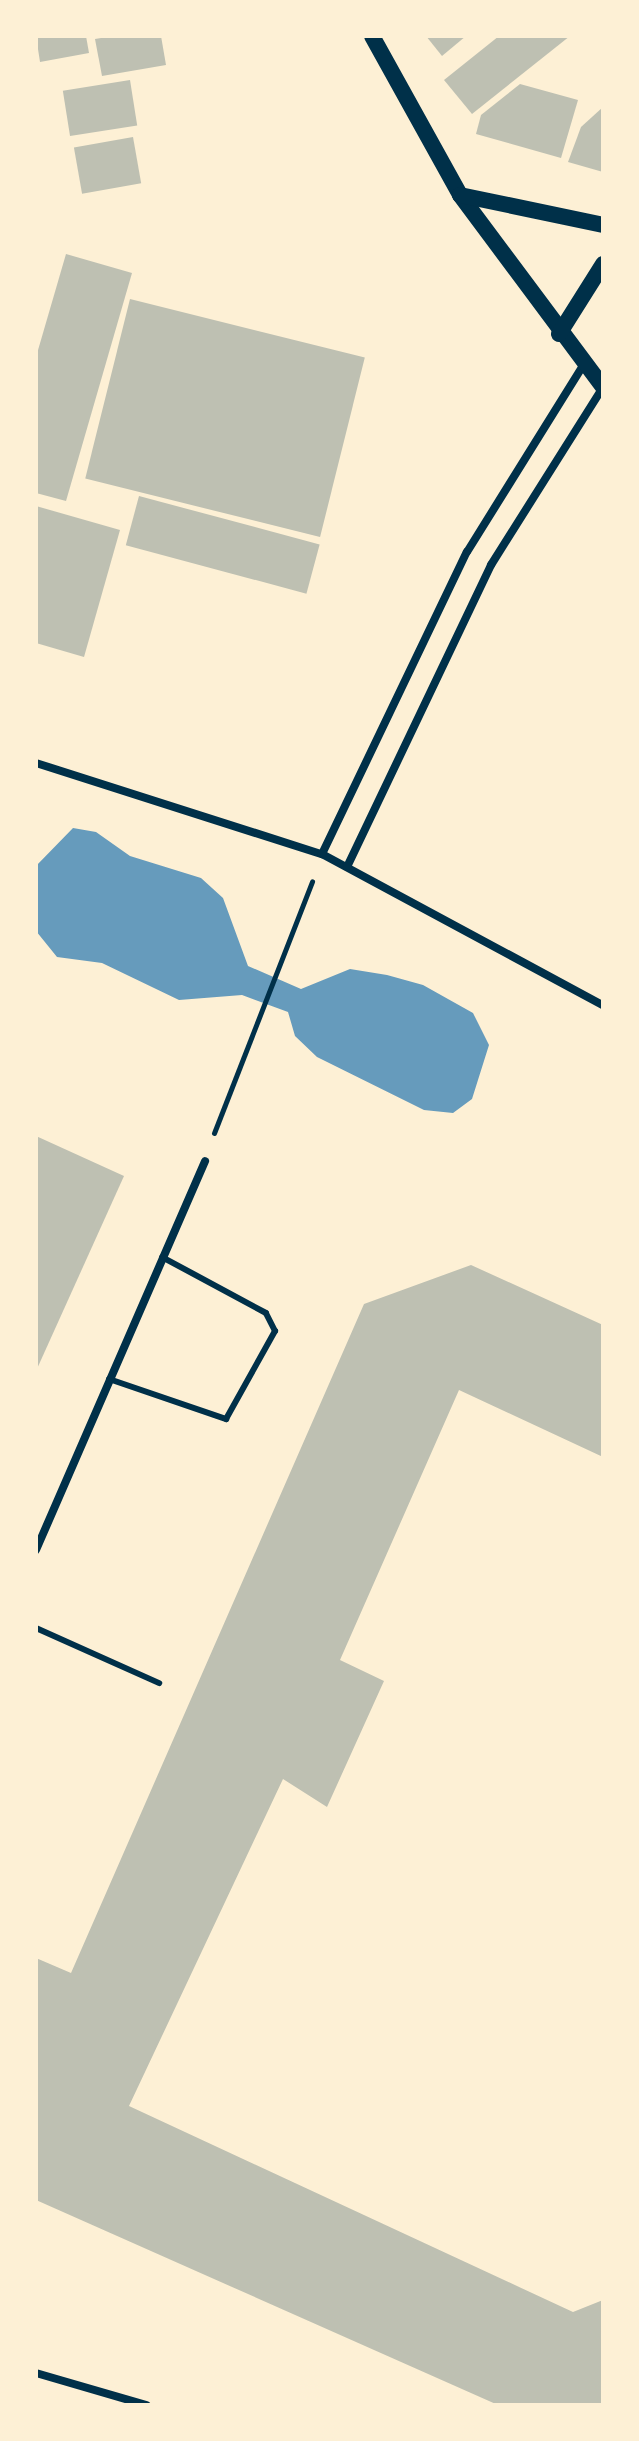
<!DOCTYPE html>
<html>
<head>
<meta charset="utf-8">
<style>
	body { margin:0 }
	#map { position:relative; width:639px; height:2441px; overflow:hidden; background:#fdf0d5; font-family:"PT Serif",serif }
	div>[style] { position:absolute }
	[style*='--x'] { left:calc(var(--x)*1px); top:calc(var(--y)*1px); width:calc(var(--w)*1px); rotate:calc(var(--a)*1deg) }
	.water>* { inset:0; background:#669bbc }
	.building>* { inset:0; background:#bec0b2; transform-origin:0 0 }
	.path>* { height:5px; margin:-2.5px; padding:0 2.5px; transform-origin:2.5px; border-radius:2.5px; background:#003049 }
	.service>* { height:6px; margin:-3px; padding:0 3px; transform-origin:3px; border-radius:3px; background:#003049 }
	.minor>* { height:8px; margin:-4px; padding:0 4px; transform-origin:4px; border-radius:4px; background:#003049 }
	.secondary>* { height:16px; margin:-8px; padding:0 8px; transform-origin:8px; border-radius:8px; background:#003049 }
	span { translate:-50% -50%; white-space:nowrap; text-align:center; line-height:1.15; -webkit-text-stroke:6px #fdf0d5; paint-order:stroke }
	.frame { position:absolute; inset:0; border:38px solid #fdf0d5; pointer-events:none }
</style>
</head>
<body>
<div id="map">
	<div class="water">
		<i style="clip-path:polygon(73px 828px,96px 832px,130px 856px,201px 878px,223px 898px,248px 966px,301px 989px,350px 969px,387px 975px,423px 985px,473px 1013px,489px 1045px,472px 1099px,453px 1113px,424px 1110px,317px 1057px,295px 1036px,288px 1012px,242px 995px,179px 1000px,102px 963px,57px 957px,36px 931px,36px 866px)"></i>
	</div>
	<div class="building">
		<i style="clip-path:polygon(36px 36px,86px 36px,89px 53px,40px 62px)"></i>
		<i style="clip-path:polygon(113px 36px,161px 36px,166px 65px,102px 76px,95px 39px)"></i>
		<i style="clip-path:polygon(426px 36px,466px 36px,442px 56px)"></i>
		<i style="clip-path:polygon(499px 36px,570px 36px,472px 114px,444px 80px)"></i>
		<i style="left:130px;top:80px;width:46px;height:68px;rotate:81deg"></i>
		<i style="clip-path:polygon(520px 84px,578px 100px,561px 158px,476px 134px,481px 115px)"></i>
		<i style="clip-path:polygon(603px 107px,603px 172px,568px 162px,581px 127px)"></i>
		<i style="left:133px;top:137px;width:47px;height:60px;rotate:80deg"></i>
		<i style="clip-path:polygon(66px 254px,132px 273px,66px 501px,36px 493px,36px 357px)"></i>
		<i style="left:130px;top:299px;width:242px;height:185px;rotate:14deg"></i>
		<i style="left:139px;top:496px;width:187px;height:51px;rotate:15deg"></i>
		<i style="clip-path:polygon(36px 506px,120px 530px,84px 657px,36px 643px)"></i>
		<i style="clip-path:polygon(36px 1136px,124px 1176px,36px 1371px)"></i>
		<i style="clip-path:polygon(471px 1265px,603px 1325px,603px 1457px,459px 1390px,340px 1660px,384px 1681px,327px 1807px,283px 1779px,129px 2106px,573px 2312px,603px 2300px,603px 2405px,498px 2405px,36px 2200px,36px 1958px,71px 1973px,364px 1304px)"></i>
	</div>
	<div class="path">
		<i style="--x:214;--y:1133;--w:270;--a:-68.7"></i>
	</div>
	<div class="service">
		<i style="--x:109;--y:1379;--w:124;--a:18.9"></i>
		<i style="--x:226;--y:1419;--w:101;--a:-60.9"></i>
		<i style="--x:275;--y:1331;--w:20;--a:-117"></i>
		<i style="--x:266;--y:1313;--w:118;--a:-151.7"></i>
		<i style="--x:36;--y:1628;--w:135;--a:24.1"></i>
	</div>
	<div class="minor">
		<i style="--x:36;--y:763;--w:300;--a:17.7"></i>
		<i style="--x:322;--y:854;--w:319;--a:28.3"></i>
		<i style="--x:322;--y:854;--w:335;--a:-64.4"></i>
		<i style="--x:467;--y:552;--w:221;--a:-58.1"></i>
		<i style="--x:347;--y:867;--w:335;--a:-64.5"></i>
		<i style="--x:491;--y:565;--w:210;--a:-57.8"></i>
		<i style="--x:36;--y:1550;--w:424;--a:-66.5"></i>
		<i style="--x:36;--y:2373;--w:115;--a:16.2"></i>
	</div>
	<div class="secondary">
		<i style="--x:372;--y:36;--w:182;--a:61"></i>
		<i style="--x:460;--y:195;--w:239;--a:53.3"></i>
		<i style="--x:460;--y:195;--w:146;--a:11.8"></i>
		<i style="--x:559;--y:334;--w:83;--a:-57.8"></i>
	</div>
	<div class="frame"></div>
</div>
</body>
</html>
